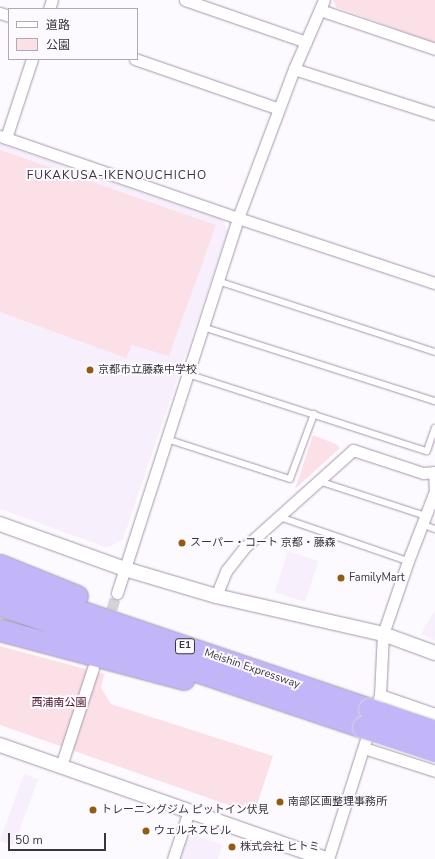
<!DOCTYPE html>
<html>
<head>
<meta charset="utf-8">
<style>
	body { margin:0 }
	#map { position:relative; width:435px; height:859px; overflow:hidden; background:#fdfaff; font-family:"Nunito Sans","Noto Sans JP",sans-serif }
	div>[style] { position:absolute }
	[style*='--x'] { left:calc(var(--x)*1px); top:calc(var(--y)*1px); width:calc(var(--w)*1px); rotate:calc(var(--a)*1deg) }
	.built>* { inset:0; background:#f7effb; transform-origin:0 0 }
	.green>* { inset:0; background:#fbe1e7 }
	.minor-tunnel>* { height:11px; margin-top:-5.5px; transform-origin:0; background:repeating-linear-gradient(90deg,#d6d2d8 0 11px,transparent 0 16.5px) }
	.roads { filter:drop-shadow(0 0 1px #a596ac) drop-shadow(0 0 1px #a596ac) }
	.service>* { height:5.5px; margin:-2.75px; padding:0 2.75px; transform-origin:2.75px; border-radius:2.75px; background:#fff }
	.minor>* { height:11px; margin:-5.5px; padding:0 5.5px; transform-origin:5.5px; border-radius:5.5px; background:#fff }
	.tertiary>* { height:14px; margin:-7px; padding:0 7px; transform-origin:7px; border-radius:7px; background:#fff }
	.motorway>* { height:21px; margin:-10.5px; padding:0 10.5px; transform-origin:10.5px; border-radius:10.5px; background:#c2b6f8 }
	.bridges { filter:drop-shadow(0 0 1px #d8d6d8) drop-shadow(0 0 1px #d8d6d8) }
	.motorway-bridge>* { height:21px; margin:-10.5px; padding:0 10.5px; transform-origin:10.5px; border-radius:10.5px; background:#c2b6f8 }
	.dots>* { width:11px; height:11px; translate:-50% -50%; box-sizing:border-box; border:2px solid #fdfaff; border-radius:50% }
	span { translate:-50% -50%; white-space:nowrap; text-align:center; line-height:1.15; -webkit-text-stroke:4px #fdfaff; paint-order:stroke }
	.shield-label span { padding:1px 3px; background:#fdfaff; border:1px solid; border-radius:3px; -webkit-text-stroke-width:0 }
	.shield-label { font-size:10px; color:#3b343e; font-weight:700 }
	.poi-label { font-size:11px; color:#3b343e }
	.left { translate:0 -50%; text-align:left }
	.street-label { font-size:11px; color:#3b343e }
	.park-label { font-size:11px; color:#491026 }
	.neighbourhood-label { font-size:12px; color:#3b343e; letter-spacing:1px }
	.legend { position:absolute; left:8px; top:8px; width:130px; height:52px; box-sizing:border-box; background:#fdfaff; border:1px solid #afabb2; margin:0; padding:5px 7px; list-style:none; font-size:12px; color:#3b343e }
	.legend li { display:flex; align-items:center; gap:8px; height:20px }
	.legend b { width:20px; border:1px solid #afabb2 }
	.scale { position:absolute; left:8px; top:833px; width:98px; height:18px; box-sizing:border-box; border:2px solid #3b343e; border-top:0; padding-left:5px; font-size:12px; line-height:14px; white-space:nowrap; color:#3b343e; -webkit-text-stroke:3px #fdfaff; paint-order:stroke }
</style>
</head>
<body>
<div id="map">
	<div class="built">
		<i style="clip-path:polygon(0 144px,222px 219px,228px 230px,123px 539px,111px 546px,105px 547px,0 509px)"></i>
		<i style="left:288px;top:551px;width:32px;height:43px;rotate:18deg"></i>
		<i style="clip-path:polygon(435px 610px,435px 640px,421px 634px)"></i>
		<i style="left:24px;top:774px;width:15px;height:71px;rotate:20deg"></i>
		<i style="clip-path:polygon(188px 833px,223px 845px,218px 859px,179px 859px)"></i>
	</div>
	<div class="green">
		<i style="clip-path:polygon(333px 0,435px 0,435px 43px,336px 7px)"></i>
		<i style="clip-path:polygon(0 150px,216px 225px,169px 356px,132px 345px,126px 358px,0 312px)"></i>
		<i style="clip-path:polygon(313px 435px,336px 444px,340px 448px,295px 489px)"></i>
		<i style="clip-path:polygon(0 646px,104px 674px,101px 688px,111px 704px,273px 756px,254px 814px,0 725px)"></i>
	</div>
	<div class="minor-tunnel">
		<i style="--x:107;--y:625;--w:34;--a:-73"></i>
	</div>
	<div class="roads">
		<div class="service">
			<i style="--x:218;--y:281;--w:228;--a:18.1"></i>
			<i style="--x:203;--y:327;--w:244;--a:17.7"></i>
			<i style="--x:188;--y:374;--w:251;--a:17.9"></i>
			<i style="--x:427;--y:451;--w:24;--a:-71"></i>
			<i style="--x:167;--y:439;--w:129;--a:18"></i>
			<i style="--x:290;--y:479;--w:69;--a:-69.7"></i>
			<i style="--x:319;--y:481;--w:113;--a:18.1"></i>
			<i style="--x:280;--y:517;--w:135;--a:19"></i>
			<i style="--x:422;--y:524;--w:14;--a:21"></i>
		</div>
		<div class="minor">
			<i style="--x:185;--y:0;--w:128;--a:19.1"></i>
			<i style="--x:49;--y:9;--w:9;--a:-72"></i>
			<i style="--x:320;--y:10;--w:121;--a:18.7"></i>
			<i style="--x:0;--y:13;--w:9;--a:18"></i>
			<i style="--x:135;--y:59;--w:152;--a:19.1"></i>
			<i style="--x:294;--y:69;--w:148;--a:17.7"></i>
			<i style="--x:0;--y:136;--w:252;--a:19"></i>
			<i style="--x:238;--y:218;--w:207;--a:18.3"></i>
			<i style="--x:6;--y:138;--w:83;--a:-71.8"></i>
			<i style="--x:117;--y:593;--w:394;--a:-72.1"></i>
			<i style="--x:238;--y:218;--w:159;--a:-69.4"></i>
			<i style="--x:294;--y:69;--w:75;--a:-66.5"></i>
			<i style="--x:216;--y:596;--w:27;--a:-68"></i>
			<i style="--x:226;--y:571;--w:31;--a:-52"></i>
			<i style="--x:245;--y:547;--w:145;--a:-41.9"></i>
			<i style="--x:353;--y:450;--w:74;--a:18.2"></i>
			<i style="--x:423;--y:473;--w:12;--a:-5"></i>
			<i style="--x:380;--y:695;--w:58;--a:19.1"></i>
			<i style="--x:364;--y:748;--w:75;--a:17.9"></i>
			<i style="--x:61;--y:766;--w:103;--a:-71.9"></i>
			<i style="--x:173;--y:859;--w:51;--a:-71.6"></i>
			<i style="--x:328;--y:859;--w:172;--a:-72.4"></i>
			<i style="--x:380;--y:695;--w:61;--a:-87.2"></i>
			<i style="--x:383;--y:634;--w:77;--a:-71.1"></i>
			<i style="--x:408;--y:561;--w:75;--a:-68.9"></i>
			<i style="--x:435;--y:491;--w:18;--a:-93"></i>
		</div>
		<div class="tertiary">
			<i style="--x:0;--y:524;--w:133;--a:19.8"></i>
			<i style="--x:125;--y:569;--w:95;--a:16.5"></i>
			<i style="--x:216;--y:596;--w:171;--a:12.8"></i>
			<i style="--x:383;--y:634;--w:55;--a:20.1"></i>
			<i style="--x:0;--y:745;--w:344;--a:19.3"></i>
		</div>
		<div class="motorway">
			<i style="--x:0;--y:565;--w:83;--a:21.9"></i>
			<i style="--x:0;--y:584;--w:390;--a:18.7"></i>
			<i style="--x:0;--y:605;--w:383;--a:18.6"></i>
			<i style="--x:0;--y:630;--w:190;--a:14.9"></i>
		</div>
	</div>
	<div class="bridges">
		<div class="motorway-bridge">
			<i style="--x:369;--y:709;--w:70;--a:18.4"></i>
			<i style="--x:363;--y:727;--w:76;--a:18.4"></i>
		</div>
	</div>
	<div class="dots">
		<i style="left:90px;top:370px;background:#915c10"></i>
		<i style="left:182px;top:543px;background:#915c10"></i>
		<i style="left:341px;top:578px;background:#915c10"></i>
		<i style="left:280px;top:802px;background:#915c10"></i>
		<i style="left:93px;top:810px;background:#915c10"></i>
		<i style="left:146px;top:831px;background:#915c10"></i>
		<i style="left:232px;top:847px;background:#915c10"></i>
	</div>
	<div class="shield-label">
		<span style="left:185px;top:646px">E1</span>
	</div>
	<div class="poi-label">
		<span class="left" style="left:98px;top:370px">京都市立藤森中学校</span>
		<span class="left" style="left:190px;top:543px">スーパー・コート 京都・藤森</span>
		<span class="left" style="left:349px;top:578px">FamilyMart</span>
		<span class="left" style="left:288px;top:802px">南部区画整理事務所</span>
		<span class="left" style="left:101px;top:810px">トレーニングジム ピットイン伏見</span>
		<span class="left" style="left:154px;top:831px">ウェルネスビル</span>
		<span class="left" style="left:240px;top:847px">株式会社 ヒトミ</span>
	</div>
	<div class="street-label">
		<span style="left:252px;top:669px;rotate:19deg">Meishin Expressway</span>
	</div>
	<div class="park-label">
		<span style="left:59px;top:703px">西浦南公園</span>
	</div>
	<div class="neighbourhood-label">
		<span style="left:117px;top:176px">FUKAKUSA-IKENOUCHICHO</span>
	</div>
	<ul class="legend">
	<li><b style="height:5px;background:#fff"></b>道路</li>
	<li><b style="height:11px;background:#fbe1e7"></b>公園</li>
	</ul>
	<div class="scale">50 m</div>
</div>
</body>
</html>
